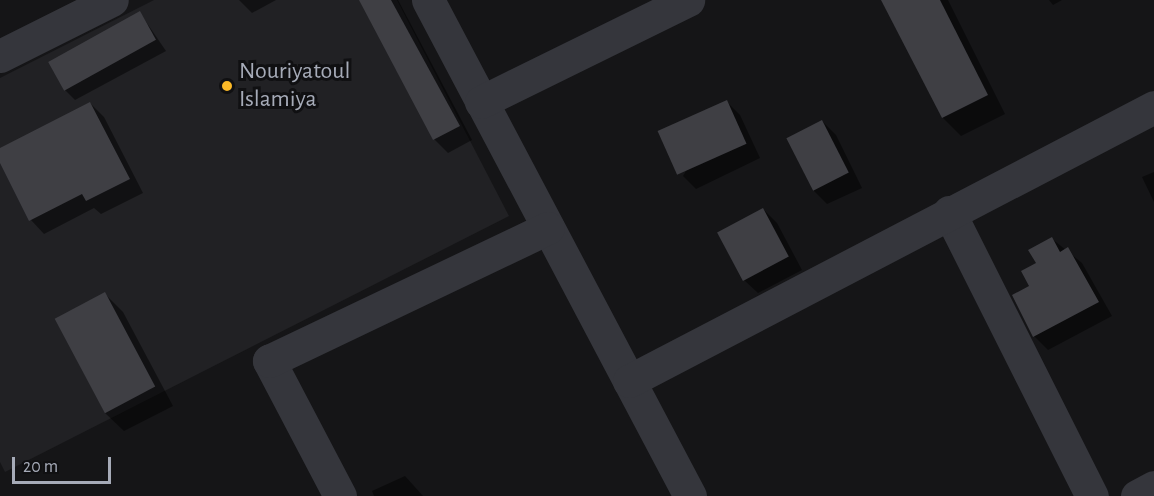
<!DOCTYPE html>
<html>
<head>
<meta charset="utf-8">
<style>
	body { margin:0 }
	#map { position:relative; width:1154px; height:496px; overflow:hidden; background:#151517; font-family:"Alegreya Sans",sans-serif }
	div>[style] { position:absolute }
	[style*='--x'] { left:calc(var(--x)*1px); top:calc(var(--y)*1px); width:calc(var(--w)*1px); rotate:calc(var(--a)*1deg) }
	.built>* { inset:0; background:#212124 }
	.shadow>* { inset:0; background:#0007 }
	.building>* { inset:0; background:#3f3f44; transform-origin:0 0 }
	.minor>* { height:33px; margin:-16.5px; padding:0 16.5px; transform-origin:16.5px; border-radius:16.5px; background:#35363c }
	.dots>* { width:16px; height:16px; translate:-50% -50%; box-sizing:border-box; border:3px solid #101012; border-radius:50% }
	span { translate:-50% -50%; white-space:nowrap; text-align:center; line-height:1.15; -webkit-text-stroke:6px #101012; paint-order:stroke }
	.poi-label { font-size:24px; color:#a6abb8 }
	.left { translate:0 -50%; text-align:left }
	.scale { position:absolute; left:12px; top:457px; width:99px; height:27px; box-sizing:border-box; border:3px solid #a6abb8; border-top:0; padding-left:8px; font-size:18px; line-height:21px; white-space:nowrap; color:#a6abb8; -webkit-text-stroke:4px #101012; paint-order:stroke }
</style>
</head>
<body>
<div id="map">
	<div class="built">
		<i style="clip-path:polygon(154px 0,397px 0,509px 216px,5px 472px,0 462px,0 78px)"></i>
	</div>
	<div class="shadow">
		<i style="clip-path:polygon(239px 0,276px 0,252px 13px)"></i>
		<i style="clip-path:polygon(361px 0,398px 0,472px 140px,448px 153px,434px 139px)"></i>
		<i style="clip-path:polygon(888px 0,948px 0,1005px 114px,961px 136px,943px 118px)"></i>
		<i style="clip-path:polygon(1049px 0,1062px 0,1053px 5px)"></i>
		<i style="clip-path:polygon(140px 13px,166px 51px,75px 100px,64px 89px)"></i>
		<i style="clip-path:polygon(727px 102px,740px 115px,760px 158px,696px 189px,683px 176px)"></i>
		<i style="clip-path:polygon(90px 103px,104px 117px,143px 193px,101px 214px,94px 208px,44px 234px,31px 220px,0 160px,0 149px)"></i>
		<i style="clip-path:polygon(822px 121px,836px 135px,862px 188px,827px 204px,813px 190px,788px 138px)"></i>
		<i style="clip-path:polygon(1154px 172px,1154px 202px,1142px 177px)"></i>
		<i style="clip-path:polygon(763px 209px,777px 223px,802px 270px,758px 293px,744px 280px)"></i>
		<i style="clip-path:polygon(1051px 238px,1082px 263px,1112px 316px,1048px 350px,1034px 336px,1031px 286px)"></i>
		<i style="clip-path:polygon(105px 294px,123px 312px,173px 406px,124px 431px,105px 413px,56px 319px)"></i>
		<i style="clip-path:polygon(405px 476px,423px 496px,374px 496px,372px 491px)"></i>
	</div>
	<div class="building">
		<i style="clip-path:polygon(359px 0,391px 0,460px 126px,433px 140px)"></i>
		<i style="clip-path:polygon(881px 0,940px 0,988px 95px,942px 118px)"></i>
		<i style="left:140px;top:11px;width:33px;height:105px;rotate:61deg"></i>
		<i style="left:727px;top:100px;width:48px;height:76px;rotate:66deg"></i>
		<i style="clip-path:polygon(90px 102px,130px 179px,86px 201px,82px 194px,29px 221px,0 163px,0 148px)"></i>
		<i style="left:822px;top:120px;width:59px;height:40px;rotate:63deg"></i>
		<i style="left:763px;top:208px;width:55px;height:52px;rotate:62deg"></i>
		<i style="clip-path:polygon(1052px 237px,1060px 252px,1068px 247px,1099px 302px,1033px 337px,1012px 295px,1029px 286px,1021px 271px,1036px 263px,1028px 250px)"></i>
		<i style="left:105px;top:292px;width:107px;height:57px;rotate:62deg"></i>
	</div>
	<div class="minor">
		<i style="--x:428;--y:0;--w:561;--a:62.16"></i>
		<i style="--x:0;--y:56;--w:125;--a:-26.6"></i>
		<i style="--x:481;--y:102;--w:231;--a:-26.2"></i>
		<i style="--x:949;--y:212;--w:318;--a:63.3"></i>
		<i style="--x:629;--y:381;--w:592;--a:-27.56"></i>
		<i style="--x:340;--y:496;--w:153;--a:-117.7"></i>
		<i style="--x:269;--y:361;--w:309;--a:-25.5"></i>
		<i style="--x:1137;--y:496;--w:19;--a:-28"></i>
	</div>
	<div class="dots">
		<i style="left:227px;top:86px;background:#fcb927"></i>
	</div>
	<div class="poi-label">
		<span class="left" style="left:239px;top:86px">Nouriyatoul<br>Islamiya</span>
	</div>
	<div class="scale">20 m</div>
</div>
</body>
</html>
